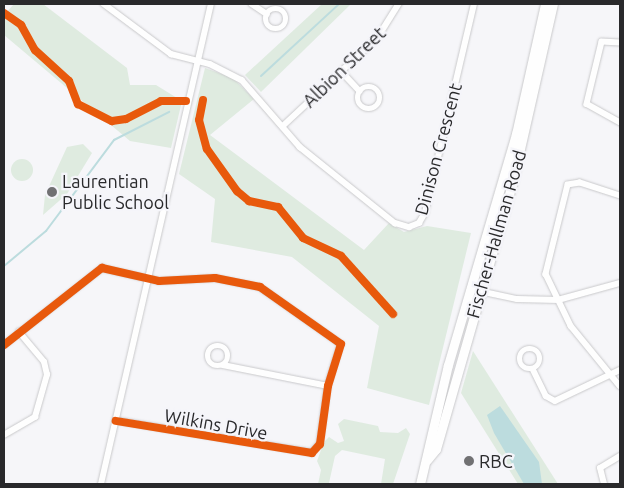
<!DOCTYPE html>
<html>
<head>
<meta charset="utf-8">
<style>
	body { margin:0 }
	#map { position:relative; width:624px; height:488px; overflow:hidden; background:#f6f6f9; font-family:Ubuntu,sans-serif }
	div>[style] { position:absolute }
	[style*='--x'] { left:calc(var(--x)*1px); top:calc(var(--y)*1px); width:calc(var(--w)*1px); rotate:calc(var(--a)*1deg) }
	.green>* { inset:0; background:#dfebe0 }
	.round { border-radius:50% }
	.water>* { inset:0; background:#bcdcde }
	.stream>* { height:2px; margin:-1px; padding:0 1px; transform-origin:1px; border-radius:1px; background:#bcdcde }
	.roads { filter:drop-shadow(0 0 1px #c9c9cb) drop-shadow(0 0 1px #c9c9cb) }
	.street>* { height:5.5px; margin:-2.75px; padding:0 2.75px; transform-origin:2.75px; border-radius:2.75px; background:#fefefe }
	.street>.ring { margin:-2.75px; padding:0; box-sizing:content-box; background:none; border:5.5px solid #fefefe; border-radius:50% }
	.secondary>* { height:9px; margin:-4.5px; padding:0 4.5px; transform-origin:4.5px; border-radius:4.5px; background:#fefefe }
	.cycleway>* { height:8px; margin:-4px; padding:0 4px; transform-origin:4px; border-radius:4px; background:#e8590c }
	.dots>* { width:14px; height:14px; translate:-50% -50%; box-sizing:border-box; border:2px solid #f5f5fa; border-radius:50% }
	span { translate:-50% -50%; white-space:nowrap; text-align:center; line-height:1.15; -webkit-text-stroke:4.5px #f5f5fa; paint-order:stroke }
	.street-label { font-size:18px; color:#29292b }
	.poi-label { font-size:18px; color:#29292b }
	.left { translate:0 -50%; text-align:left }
	.frame { position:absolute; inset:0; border:5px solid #29292b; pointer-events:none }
</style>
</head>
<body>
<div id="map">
	<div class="green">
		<i style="clip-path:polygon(14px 4px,43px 4px,127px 68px,130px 85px,156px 85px,182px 101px,171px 148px,130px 141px,4px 35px,4px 15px)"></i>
		<i style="clip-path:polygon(322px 4px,351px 4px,261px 92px,245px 75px)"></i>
		<i style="clip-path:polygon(205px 68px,233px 78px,254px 99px,210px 135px,364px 250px,389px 223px,404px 232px,427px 226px,471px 233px,429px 405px,367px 388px,379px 326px,292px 257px,211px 242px,215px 199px,179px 174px)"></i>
		<i style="clip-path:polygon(83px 144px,92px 153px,67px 194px,43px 215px,45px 195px,67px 147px)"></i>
		<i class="round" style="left:11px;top:159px;width:22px;height:22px"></i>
		<i style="clip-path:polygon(473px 351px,558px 484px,518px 484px,461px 393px)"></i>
		<i style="clip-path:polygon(344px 419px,378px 426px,380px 432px,398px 433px,406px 428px,410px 434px,393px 484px,381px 484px,385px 459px,342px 450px,335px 456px,329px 483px,318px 484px,321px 470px,317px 461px,324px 442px,329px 437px,338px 443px,344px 441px,338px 424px)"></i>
	</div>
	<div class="water">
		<i style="clip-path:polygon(500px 406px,539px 462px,542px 484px,524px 484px,494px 433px,487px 415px)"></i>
	</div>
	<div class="stream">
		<i style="--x:261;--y:76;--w:106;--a:-42.7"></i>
		<i style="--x:4;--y:266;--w:55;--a:-39.8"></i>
		<i style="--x:46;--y:231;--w:114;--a:-53.2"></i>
		<i style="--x:114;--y:140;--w:62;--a:-27"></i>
	</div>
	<div class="roads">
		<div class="street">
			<i style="--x:104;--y:4;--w:84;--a:36.7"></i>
			<i style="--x:171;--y:54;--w:40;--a:14.4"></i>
			<i style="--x:210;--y:64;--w:36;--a:27"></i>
			<i style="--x:242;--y:80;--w:89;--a:49.1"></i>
			<i style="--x:300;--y:147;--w:122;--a:38.7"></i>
			<i style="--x:395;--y:223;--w:15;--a:16"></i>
			<i style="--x:409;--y:227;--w:11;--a:-22"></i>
			<i style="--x:419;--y:223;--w:12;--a:-59"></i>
			<i style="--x:425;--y:213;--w:215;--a:-76.8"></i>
			<i style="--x:252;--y:4;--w:18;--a:34"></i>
			<i class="ring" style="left:266px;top:9px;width:14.5px;height:14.5px"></i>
			<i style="--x:620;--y:43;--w:18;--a:-177"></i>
			<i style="--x:602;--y:42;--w:64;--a:103.6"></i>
			<i style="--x:587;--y:104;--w:38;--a:29"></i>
			<i style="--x:342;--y:72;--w:26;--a:47"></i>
			<i class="ring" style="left:358px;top:87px;width:16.5px;height:16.5px"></i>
			<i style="--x:283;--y:126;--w:130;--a:-43.1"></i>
			<i style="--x:378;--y:37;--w:39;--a:-58"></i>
			<i style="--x:620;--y:196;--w:42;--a:-162"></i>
			<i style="--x:580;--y:183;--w:12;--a:171"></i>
			<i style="--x:568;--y:185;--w:92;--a:103.9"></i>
			<i style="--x:546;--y:274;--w:58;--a:64.3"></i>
			<i style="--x:571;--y:326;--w:77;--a:50.8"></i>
			<i style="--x:470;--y:289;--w:48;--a:12"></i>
			<i style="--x:517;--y:299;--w:41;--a:1.4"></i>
			<i style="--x:558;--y:300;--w:64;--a:-15.3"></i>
			<i style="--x:4;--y:345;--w:125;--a:-38.2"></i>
			<i style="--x:102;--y:268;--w:58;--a:12.8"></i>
			<i style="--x:159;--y:281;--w:56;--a:-3.1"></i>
			<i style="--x:215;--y:278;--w:46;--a:11.3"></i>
			<i style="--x:260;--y:287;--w:99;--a:35.1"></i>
			<i style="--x:341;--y:344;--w:44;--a:107.2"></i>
			<i style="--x:328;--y:386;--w:59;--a:97.9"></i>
			<i style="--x:320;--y:444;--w:12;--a:132"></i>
			<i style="--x:312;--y:453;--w:199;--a:-170.7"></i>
			<i class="ring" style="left:208px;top:346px;width:14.5px;height:14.5px"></i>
			<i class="ring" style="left:520px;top:349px;width:14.5px;height:14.5px"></i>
			<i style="--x:223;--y:365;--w:107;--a:11.3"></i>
			<i style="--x:533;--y:369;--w:30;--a:64"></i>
			<i style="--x:546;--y:396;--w:10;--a:29"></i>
			<i style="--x:555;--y:401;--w:72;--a:-25.5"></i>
			<i style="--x:4;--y:435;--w:36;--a:-30"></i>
			<i style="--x:35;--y:417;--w:44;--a:-74.1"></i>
			<i style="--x:47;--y:375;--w:13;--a:-103"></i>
			<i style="--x:44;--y:362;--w:39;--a:-130"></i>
			<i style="--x:101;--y:484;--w:492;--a:-77.1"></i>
			<i style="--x:604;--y:484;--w:16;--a:-104"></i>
			<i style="--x:600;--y:468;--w:23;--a:-31"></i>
		</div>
		<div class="secondary">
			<i style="--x:427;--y:460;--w:14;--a:-51"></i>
			<i style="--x:436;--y:449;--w:276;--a:-74"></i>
			<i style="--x:512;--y:184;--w:185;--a:-77.2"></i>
			<i style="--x:420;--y:484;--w:122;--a:-76.8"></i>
			<i style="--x:448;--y:365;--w:241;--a:-73.6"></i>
			<i style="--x:516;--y:134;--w:133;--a:-77.4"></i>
		</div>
	</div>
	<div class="cycleway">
		<i style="--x:4;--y:13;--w:21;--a:35"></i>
		<i style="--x:21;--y:25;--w:29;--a:61"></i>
		<i style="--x:35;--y:50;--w:46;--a:42.4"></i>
		<i style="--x:69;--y:81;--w:25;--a:69"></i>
		<i style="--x:78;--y:104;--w:38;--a:27"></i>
		<i style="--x:112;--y:121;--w:14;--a:-8"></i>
		<i style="--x:126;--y:119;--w:39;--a:-27"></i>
		<i style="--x:161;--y:101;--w:25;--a:0"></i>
		<i style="--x:203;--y:100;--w:20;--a:101"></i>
		<i style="--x:199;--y:120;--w:30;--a:75"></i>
		<i style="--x:207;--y:149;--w:52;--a:54.5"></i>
		<i style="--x:237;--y:191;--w:16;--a:40"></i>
		<i style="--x:249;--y:201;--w:30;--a:12"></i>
		<i style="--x:278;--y:207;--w:40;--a:51"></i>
		<i style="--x:303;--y:238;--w:42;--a:25.3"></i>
		<i style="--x:341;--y:256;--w:78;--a:48.1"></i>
		<i style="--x:4;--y:345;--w:125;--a:-38.2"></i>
		<i style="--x:102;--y:268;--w:58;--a:12.8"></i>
		<i style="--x:159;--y:281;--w:56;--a:-3.1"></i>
		<i style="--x:215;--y:278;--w:46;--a:11.3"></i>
		<i style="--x:260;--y:287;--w:99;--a:35.1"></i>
		<i style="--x:341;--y:344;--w:44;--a:107.2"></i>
		<i style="--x:328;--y:386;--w:59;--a:97.9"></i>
		<i style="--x:320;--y:444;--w:12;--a:132"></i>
		<i style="--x:312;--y:453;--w:199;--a:-170.7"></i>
	</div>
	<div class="dots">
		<i style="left:52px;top:192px;background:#717173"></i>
		<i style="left:469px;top:461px;background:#717173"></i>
	</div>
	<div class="street-label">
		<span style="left:344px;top:67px;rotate:-44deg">Albion Street</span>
		<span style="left:438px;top:149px;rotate:-75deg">Dinison Crescent</span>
		<span style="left:496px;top:234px;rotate:-74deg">Fischer-Hallman Road</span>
		<span style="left:216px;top:424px;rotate:10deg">Wilkins Drive</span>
	</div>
	<div class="poi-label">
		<span class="left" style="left:62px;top:192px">Laurentian<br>Public School</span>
		<span class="left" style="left:479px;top:461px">RBC</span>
	</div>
	<div class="frame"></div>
</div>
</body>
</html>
